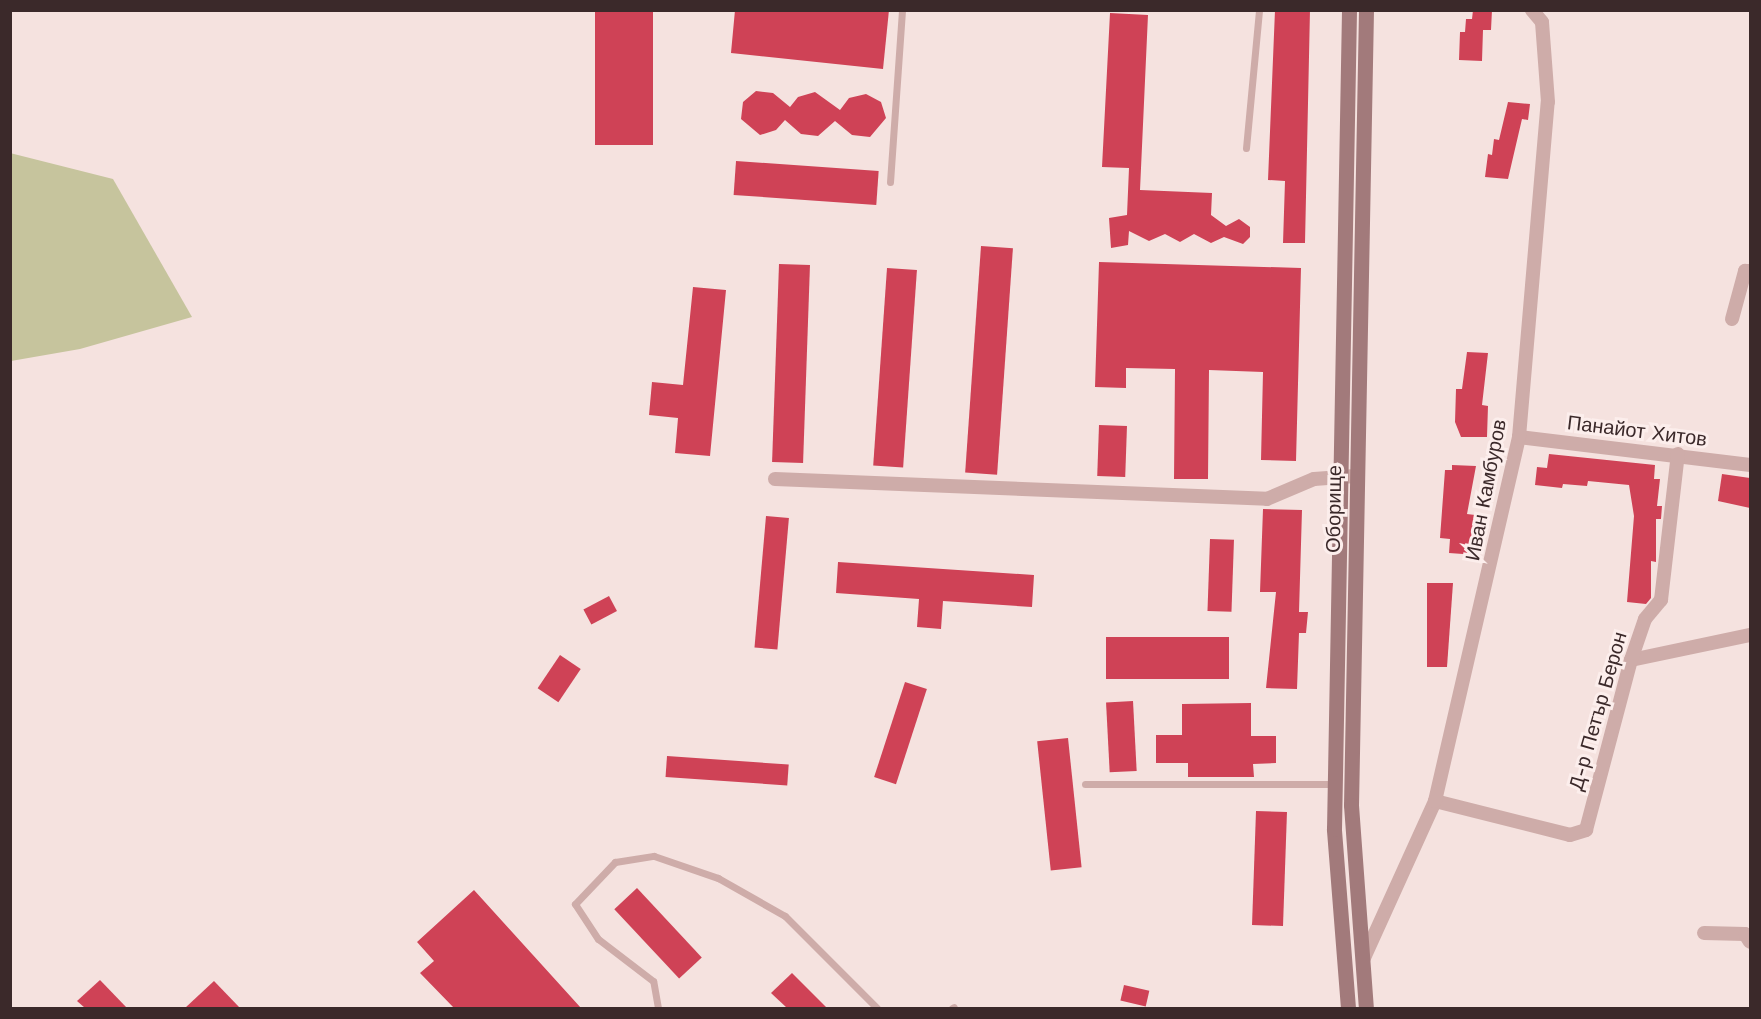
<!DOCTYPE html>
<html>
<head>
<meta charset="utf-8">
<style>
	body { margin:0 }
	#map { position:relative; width:1761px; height:1019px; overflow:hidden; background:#f5e2df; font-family:"Work Sans",sans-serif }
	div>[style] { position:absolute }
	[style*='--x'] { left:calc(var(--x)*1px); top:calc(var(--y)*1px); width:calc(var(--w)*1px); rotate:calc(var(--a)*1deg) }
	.green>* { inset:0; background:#c6c49d }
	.building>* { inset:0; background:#cf4256; transform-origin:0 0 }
	.lane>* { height:7px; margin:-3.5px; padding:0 3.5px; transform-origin:3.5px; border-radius:3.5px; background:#ceaca9 }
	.street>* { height:14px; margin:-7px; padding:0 7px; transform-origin:7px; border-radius:7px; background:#ceaca9 }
	.secondary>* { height:15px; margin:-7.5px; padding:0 7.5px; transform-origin:7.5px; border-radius:7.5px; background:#a27a7b }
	span { translate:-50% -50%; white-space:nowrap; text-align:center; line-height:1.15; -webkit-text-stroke:6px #fceeec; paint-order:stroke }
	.street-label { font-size:20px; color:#3b292a }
	.frame { position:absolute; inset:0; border:12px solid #3b292a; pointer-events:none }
</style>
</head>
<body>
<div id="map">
	<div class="green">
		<i style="clip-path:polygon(10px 153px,113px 179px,192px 317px,80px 349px,11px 361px)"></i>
	</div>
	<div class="building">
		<i style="left:595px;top:10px;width:58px;height:135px"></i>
		<i style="clip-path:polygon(735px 10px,889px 10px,883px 69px,731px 53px)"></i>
		<i style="clip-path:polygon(1275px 10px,1310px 10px,1305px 243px,1283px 243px,1285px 181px,1268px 180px)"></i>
		<i style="clip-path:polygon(1473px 10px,1492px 10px,1491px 30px,1483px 30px,1482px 61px,1459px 60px,1460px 32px,1465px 32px,1466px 19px,1472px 19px)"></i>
		<i style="clip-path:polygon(1110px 13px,1148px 15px,1140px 190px,1212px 193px,1211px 215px,1226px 226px,1239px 219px,1250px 227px,1250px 237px,1243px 244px,1224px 237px,1211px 243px,1194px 234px,1180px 242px,1165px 234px,1149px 241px,1129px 231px,1128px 245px,1111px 248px,1109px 218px,1127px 215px,1129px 168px,1102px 167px)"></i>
		<i style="clip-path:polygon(756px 91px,773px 93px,790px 107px,798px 97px,815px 92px,840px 110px,849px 98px,866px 94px,881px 102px,886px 118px,870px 137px,852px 135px,835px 121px,818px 136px,801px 134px,785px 120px,776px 130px,760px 135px,741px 119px,743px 102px)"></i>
		<i style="clip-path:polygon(1508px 102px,1530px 104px,1528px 120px,1522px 119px,1508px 179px,1485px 177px,1488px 154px,1492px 155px,1494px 139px,1499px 140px)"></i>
		<i style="left:736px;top:161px;width:143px;height:34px;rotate:4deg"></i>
		<i style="left:981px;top:246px;width:32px;height:227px;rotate:4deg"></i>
		<i style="clip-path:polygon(1099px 262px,1301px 268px,1296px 461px,1261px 460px,1263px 372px,1209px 370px,1208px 479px,1174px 479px,1175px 369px,1126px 368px,1126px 388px,1095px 387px)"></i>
		<i style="left:779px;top:264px;width:31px;height:198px;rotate:2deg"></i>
		<i style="left:887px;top:268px;width:30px;height:198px;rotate:4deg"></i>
		<i style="clip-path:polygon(693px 287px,726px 290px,710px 456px,675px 453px,678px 418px,649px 415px,652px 382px,683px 385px)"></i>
		<i style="clip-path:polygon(1467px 352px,1488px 353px,1482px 405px,1488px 406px,1487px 437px,1461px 437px,1455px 422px,1456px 389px,1462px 389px)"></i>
		<i style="left:1099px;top:425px;width:28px;height:51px;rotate:2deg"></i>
		<i style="clip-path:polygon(1549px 454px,1655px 465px,1654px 479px,1660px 479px,1657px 506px,1662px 506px,1661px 519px,1656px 519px,1656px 562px,1651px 561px,1651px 598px,1646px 604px,1627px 602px,1634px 516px,1629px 485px,1588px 481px,1587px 486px,1563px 484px,1562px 488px,1535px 485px,1537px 467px,1547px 468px)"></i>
		<i style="clip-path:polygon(1452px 465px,1476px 466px,1467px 514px,1475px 515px,1477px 555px,1449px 553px,1450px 539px,1440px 538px,1445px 470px,1452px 470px)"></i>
		<i style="clip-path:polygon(1722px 474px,1750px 478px,1750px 508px,1718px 501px)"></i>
		<i style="clip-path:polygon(1263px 509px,1302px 510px,1299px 612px,1308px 612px,1306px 633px,1299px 633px,1297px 689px,1266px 688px,1276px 592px,1260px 592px)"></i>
		<i style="left:766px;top:516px;width:23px;height:132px;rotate:5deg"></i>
		<i style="left:1210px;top:539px;width:24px;height:72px;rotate:2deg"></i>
		<i style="clip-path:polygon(838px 562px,1034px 575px,1032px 607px,943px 601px,941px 629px,917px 627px,919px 599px,836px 593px)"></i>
		<i style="clip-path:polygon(1427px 583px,1453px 583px,1447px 667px,1427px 667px)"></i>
		<i style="left:609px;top:596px;width:17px;height:29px;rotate:62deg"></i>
		<i style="left:1106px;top:637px;width:123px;height:42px"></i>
		<i style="left:560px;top:655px;width:25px;height:40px;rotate:34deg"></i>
		<i style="left:905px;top:682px;width:23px;height:100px;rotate:18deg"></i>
		<i style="left:1133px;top:701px;width:70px;height:27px;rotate:87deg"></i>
		<i style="clip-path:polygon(1251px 703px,1251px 736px,1276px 736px,1276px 763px,1253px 764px,1254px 777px,1188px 777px,1188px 763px,1156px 763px,1156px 735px,1182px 735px,1182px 704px)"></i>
		<i style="left:1068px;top:738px;width:130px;height:31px;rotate:84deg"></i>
		<i style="left:667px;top:756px;width:122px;height:21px;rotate:4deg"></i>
		<i style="left:1256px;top:811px;width:31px;height:114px;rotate:2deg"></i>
		<i style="left:637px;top:888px;width:95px;height:31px;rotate:47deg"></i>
		<i style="clip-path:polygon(474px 890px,581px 1008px,454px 1008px,420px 973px,434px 961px,417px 942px)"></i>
		<i style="clip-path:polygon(792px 973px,827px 1008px,787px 1008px,771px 993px)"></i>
		<i style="clip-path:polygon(100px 980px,127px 1008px,85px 1008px,77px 1001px)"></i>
		<i style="clip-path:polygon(214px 981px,240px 1008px,185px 1008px)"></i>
		<i style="left:1124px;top:985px;width:26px;height:16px;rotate:13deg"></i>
	</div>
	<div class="lane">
		<i style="--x:1246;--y:148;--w:139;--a:-84.6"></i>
		<i style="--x:890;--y:182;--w:172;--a:-86"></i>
		<i style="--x:1085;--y:784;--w:250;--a:0"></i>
		<i style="--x:658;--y:1008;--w:27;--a:-100"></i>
		<i style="--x:653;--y:981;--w:69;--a:-142.6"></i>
		<i style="--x:598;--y:939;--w:42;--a:-123.3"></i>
		<i style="--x:575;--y:904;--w:58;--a:-46.4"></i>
		<i style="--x:615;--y:862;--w:39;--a:-9"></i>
		<i style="--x:654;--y:856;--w:68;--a:19"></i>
		<i style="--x:718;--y:878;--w:77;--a:29.6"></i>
		<i style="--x:785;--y:916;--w:130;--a:45"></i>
		<i style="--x:952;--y:1008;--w:2;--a:-27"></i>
	</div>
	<div class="street">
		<i style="--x:1732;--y:319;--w:50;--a:-74.8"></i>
		<i style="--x:1745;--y:271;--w:5;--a:0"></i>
		<i style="--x:1519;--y:437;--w:233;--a:6.9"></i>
		<i style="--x:775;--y:479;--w:492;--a:2.3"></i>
		<i style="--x:1267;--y:499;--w:51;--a:-23.1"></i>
		<i style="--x:1314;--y:479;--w:41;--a:-4.2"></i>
		<i style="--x:1631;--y:660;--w:122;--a:-11.9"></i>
		<i style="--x:1435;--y:801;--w:139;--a:14.1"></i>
		<i style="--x:1570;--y:835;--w:17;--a:-17"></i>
		<i style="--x:1586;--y:830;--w:176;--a:-75.2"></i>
		<i style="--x:1631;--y:660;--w:43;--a:-71.1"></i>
		<i style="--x:1645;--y:619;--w:25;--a:-50"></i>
		<i style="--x:1661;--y:600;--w:147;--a:-83.4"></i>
		<i style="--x:1704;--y:933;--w:41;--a:1.4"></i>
		<i style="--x:1745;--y:934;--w:9;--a:58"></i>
		<i style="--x:1363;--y:960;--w:175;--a:-65.6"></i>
		<i style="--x:1435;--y:801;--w:374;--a:-77"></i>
		<i style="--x:1519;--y:437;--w:336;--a:-85.1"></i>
		<i style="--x:1548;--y:102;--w:80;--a:-94.3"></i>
		<i style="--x:1542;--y:22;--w:16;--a:-130"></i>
	</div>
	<div class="secondary">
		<i style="--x:1366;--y:10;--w:795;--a:91.08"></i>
		<i style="--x:1351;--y:805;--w:204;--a:85.8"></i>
		<i style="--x:1348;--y:1008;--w:180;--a:-94.5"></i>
		<i style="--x:1334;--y:829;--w:819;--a:-88.95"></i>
	</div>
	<div class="street-label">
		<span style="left:1637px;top:431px;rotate:7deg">Панайот Хитов</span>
		<span style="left:1486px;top:490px;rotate:-79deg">Иван Камбуров</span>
		<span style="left:1334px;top:509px;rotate:-89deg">Оборище</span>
		<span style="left:1598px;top:711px;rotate:-74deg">Д-р Петър Берон</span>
	</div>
	<div class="frame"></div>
</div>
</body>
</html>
